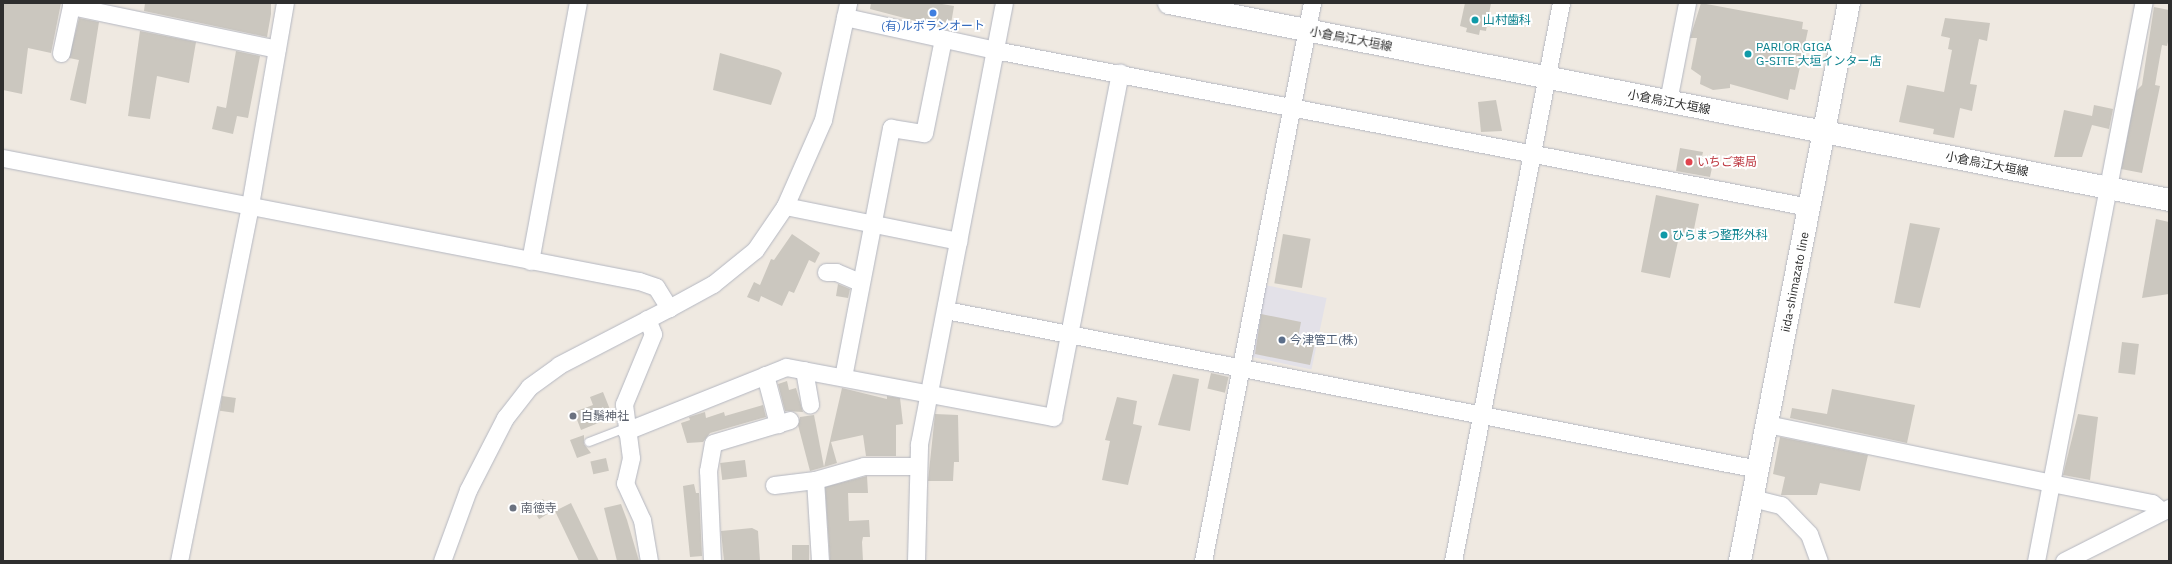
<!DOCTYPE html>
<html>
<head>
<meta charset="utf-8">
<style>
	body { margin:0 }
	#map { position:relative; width:2172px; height:564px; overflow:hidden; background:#efe9e1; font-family:"IBM Plex Sans","Noto Sans JP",sans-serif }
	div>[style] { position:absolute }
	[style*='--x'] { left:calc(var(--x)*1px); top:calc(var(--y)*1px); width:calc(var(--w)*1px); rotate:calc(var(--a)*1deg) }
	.industrial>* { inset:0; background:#e3e1e8; transform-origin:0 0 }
	.building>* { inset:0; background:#cbc7bf; transform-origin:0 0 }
	.roads { filter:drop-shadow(0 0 1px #b4b7c1) drop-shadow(0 0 1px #b4b7c1) }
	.lane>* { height:8px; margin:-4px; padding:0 4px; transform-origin:4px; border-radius:4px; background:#fff }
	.street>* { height:17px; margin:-8.5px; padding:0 8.5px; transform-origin:8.5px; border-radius:8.5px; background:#fff }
	.secondary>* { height:22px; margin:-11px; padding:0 11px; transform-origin:11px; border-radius:11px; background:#fff }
	.dots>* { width:11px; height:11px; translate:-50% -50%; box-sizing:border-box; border:2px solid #fff; border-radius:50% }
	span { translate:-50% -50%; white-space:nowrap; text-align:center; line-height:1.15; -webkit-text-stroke:4px #fff; paint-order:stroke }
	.culture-label { font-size:12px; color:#0d838f }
	.left { translate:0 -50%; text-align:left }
	.shop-label { font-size:12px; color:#366cbe }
	.street-label { font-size:12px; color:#2e2e2e }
	.health-label { font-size:12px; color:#be3a42 }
	.service-label { font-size:12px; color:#4e5e75 }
	.worship-label { font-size:12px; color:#5b616d }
	.frame { position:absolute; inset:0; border:4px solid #2e2e2e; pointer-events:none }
</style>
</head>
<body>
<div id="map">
	<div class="industrial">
		<i style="left:1265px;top:285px;width:63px;height:73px;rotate:12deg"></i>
	</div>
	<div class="building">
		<i style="clip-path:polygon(3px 3px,61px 3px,51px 53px,28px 48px,22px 94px,3px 90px)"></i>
		<i style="clip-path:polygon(145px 3px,271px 3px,271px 14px,267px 37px,144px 11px)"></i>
		<i style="clip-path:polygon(871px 3px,936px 3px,954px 6px,950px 30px,870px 9px)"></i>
		<i style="clip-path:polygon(1465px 3px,1491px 3px,1486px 31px,1480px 30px,1479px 35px,1466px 32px,1467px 28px,1460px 26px)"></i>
		<i style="clip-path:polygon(1701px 3px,1803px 22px,1802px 29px,1808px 30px,1795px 90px,1790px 89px,1788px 100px,1730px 84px,1730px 88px,1713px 90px,1700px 84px,1701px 76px,1691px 69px,1697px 38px,1690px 38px)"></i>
		<i style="clip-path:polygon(2154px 7px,2169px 10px,2169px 38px,2167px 46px,2162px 45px,2155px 85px,2160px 86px,2142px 173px,2121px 169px,2136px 91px,2142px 85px)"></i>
		<i style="clip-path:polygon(79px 18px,99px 22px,86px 104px,70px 100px,79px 60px,69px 58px)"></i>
		<i style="clip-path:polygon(1945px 18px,1990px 23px,1987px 41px,1979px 39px,1970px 84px,1977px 85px,1972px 111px,1960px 108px,1954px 138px,1933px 134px,1934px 129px,1899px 122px,1907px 85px,1944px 92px,1952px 50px,1948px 49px,1950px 38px,1941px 36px)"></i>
		<i style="clip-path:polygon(140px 31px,196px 42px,189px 83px,157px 76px,150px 119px,128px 116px)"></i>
		<i style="clip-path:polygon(236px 51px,260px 56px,248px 118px,237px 116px,233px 134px,212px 129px,217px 106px,226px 108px)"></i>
		<i style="clip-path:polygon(720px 53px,779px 70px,782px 73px,771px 105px,713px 90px)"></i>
		<i style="clip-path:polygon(1496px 100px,1502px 131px,1481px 132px,1478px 102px)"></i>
		<i style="clip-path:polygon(2094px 105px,2113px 109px,2109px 129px,2092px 125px,2082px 157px,2054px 157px,2064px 110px,2092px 116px)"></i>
		<i style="clip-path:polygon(1680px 148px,1703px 152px,1701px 161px,1713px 163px,1710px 177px,1676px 171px)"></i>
		<i style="clip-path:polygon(1656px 195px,1699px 204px,1693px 234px,1680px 232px,1670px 278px,1641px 272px)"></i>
		<i style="clip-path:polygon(2156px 219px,2169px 222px,2169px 294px,2142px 298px)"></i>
		<i style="clip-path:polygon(1910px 223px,1940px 228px,1920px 308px,1894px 303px)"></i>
		<i style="clip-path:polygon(792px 234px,820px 253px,815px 263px,809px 260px,794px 293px,789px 291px,782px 306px,761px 296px,759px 302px,747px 297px,754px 282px,760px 285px,771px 259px,774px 260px)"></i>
		<i style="left:1283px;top:234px;width:28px;height:50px;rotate:10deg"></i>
		<i style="clip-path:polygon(838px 284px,850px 289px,848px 298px,836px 296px)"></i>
		<i style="clip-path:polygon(1261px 314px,1301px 322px,1298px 338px,1315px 342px,1310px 365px,1255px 354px)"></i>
		<i style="left:2122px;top:342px;width:17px;height:31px;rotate:7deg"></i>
		<i style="left:1211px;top:373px;width:18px;height:16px;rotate:13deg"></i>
		<i style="clip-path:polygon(1173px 374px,1199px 379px,1190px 431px,1158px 425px)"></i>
		<i style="clip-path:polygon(787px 381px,789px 390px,796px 388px,803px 412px,785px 411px,778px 384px)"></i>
		<i style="clip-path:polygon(842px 388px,887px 399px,887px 396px,900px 398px,903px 424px,896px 425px,896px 456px,866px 456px,863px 435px,831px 442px,837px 463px,824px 467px)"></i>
		<i style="clip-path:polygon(1832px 389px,1915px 405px,1907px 443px,1790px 418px,1792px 408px,1827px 414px)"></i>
		<i style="clip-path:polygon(603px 392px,613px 417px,581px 430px,574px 412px,593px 405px,590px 397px)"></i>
		<i style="left:222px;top:396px;width:14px;height:15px;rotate:8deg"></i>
		<i style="clip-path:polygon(1117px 397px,1137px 401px,1133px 424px,1142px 426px,1128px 485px,1102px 480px,1110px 441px,1105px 440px)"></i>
		<i style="clip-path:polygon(763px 405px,766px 417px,710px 433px,703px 442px,687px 443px,681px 423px,690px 420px,689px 417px,705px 412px,706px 418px,724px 412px,725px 416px)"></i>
		<i style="clip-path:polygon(935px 414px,958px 415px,959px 462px,954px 462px,953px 481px,928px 481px)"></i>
		<i style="clip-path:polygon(2078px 414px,2098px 417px,2090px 480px,2063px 475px)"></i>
		<i style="clip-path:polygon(814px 415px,824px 467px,810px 471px,798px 425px,800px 417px)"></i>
		<i style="clip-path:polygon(584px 435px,584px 444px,591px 453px,577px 458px,570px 440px)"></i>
		<i style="clip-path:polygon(1780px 437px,1868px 455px,1860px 491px,1820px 483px,1817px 495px,1781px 495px,1785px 477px,1773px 474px)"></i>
		<i style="left:606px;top:458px;width:13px;height:16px;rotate:77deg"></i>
		<i style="left:745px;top:460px;width:17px;height:25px;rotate:83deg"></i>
		<i style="clip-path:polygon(867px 476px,868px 493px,848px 493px,849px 521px,869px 520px,870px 537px,863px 537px,862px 542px,863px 561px,830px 561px,825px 487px)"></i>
		<i style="clip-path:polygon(694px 484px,696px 493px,699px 493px,702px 556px,690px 557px,683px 486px)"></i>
		<i style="left:543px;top:499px;width:15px;height:14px;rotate:58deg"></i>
		<i style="clip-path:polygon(571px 503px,599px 561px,579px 561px,555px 511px)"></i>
		<i style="clip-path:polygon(621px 504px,627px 520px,639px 561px,617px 561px,604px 508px)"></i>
		<i style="clip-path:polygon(752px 528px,758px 531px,760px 561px,724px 561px,721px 531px)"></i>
		<i style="left:792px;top:545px;width:17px;height:16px"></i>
	</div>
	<div class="roads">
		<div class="lane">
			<i style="--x:589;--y:442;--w:40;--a:-21"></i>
		</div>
		<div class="street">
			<i style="--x:71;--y:3;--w:3;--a:90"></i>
			<i style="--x:71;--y:6;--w:210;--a:11.8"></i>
			<i style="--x:845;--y:17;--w:154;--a:12.4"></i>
			<i style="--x:995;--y:50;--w:829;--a:10.92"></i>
			<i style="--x:61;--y:53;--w:48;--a:-78"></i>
			<i style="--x:1668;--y:101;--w:100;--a:-79"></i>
			<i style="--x:3;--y:158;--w:648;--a:10.95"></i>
			<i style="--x:639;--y:281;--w:18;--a:19"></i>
			<i style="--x:656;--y:287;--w:25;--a:58"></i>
			<i style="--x:669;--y:308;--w:50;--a:-28.6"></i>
			<i style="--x:713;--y:284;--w:54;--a:-39"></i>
			<i style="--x:755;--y:250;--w:53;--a:-55.7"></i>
			<i style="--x:785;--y:206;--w:94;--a:-66.2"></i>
			<i style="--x:823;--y:120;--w:120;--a:-77.9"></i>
			<i style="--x:785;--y:206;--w:177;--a:11.4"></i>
			<i style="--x:530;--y:261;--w:262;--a:-79.5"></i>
			<i style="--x:826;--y:272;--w:10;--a:0"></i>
			<i style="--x:836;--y:272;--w:26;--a:23"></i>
			<i style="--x:946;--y:310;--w:827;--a:11.08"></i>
			<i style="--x:647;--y:319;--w:16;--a:68"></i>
			<i style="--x:653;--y:334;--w:76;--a:112.5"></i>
			<i style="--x:624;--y:404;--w:54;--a:82.6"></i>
			<i style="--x:631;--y:458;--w:26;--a:103"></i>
			<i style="--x:625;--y:483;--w:41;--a:65.3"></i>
			<i style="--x:642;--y:520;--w:42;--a:80.3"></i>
			<i style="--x:804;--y:370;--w:35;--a:80"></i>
			<i style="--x:765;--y:375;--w:51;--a:75.1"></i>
			<i style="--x:843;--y:377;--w:254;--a:-79.1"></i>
			<i style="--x:891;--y:128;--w:33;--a:9"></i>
			<i style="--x:924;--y:133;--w:96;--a:-78.6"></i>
			<i style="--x:1767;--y:424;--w:290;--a:11.7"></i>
			<i style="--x:2051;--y:483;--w:489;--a:-79.1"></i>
			<i style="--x:626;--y:431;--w:172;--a:-21.8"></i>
			<i style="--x:786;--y:367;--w:272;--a:10.6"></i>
			<i style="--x:1053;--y:417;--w:351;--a:-79"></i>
			<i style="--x:774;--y:485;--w:41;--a:-7"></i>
			<i style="--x:1752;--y:498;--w:30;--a:14"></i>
			<i style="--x:1781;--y:505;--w:40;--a:46"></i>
			<i style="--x:1809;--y:534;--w:29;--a:70"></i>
			<i style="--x:179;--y:561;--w:363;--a:-78.7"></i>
			<i style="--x:250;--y:205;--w:205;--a:-80.2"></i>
			<i style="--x:442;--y:561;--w:76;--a:-69.9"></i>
			<i style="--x:468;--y:490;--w:81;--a:-62.8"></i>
			<i style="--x:505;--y:418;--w:39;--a:-52"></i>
			<i style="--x:529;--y:387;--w:37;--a:-36"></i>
			<i style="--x:559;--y:365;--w:124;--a:-27.4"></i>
			<i style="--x:712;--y:561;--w:90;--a:-92.5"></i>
			<i style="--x:708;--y:471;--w:28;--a:-80"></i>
			<i style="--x:713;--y:443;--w:80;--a:-16.6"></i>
			<i style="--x:820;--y:561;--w:81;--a:-93.5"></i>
			<i style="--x:815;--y:480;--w:51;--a:-15.9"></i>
			<i style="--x:864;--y:466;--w:54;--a:0"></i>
			<i style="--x:916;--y:561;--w:117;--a:-88.5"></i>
			<i style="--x:919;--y:444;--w:449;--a:-79.1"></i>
			<i style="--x:1203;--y:561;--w:569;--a:-78.95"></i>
			<i style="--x:1453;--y:561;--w:568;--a:-79.05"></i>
			<i style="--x:2036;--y:561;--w:79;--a:-79.1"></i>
			<i style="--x:2051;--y:483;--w:103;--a:11.2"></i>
			<i style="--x:2152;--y:503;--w:13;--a:39"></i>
			<i style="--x:2064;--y:561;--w:118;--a:-26.8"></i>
		</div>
		<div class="secondary">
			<i style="--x:1169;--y:3;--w:1019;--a:11.14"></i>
			<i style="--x:1740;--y:561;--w:569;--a:-78.95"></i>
		</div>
	</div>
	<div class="dots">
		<i style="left:933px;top:13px;background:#3f7fe0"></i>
		<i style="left:1475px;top:20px;background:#0f9aa8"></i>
		<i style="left:1748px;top:54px;background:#0f9aa8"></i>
		<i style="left:1689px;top:162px;background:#e0444e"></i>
		<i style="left:1664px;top:235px;background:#0f9aa8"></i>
		<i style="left:1282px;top:340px;background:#5c6f8a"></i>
		<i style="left:573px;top:416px;background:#6b7280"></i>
		<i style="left:513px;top:508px;background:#6b7280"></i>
	</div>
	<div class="culture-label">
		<span class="left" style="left:1483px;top:20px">山村歯科</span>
		<span class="left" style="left:1756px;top:54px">PARLOR GIGA<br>G-SITE 大垣インター店</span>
		<span class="left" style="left:1672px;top:235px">ひらまつ整形外科</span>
	</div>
	<div class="shop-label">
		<span style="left:933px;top:26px">(有)ルボランオート</span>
	</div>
	<div class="street-label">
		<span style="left:1351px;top:39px;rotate:11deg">小倉烏江大垣線</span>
		<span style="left:1669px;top:102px;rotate:11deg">小倉烏江大垣線</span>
		<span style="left:1987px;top:164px;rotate:11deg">小倉烏江大垣線</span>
		<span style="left:1795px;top:282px;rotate:-79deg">iida-shimazato line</span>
	</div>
	<div class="health-label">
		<span class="left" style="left:1697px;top:162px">いちご薬局</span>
	</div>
	<div class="service-label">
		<span class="left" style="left:1290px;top:340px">今津管工(株)</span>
	</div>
	<div class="worship-label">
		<span class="left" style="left:581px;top:416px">白鬚神社</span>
		<span class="left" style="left:521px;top:508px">南徳寺</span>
	</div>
	<div class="frame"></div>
</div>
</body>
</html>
